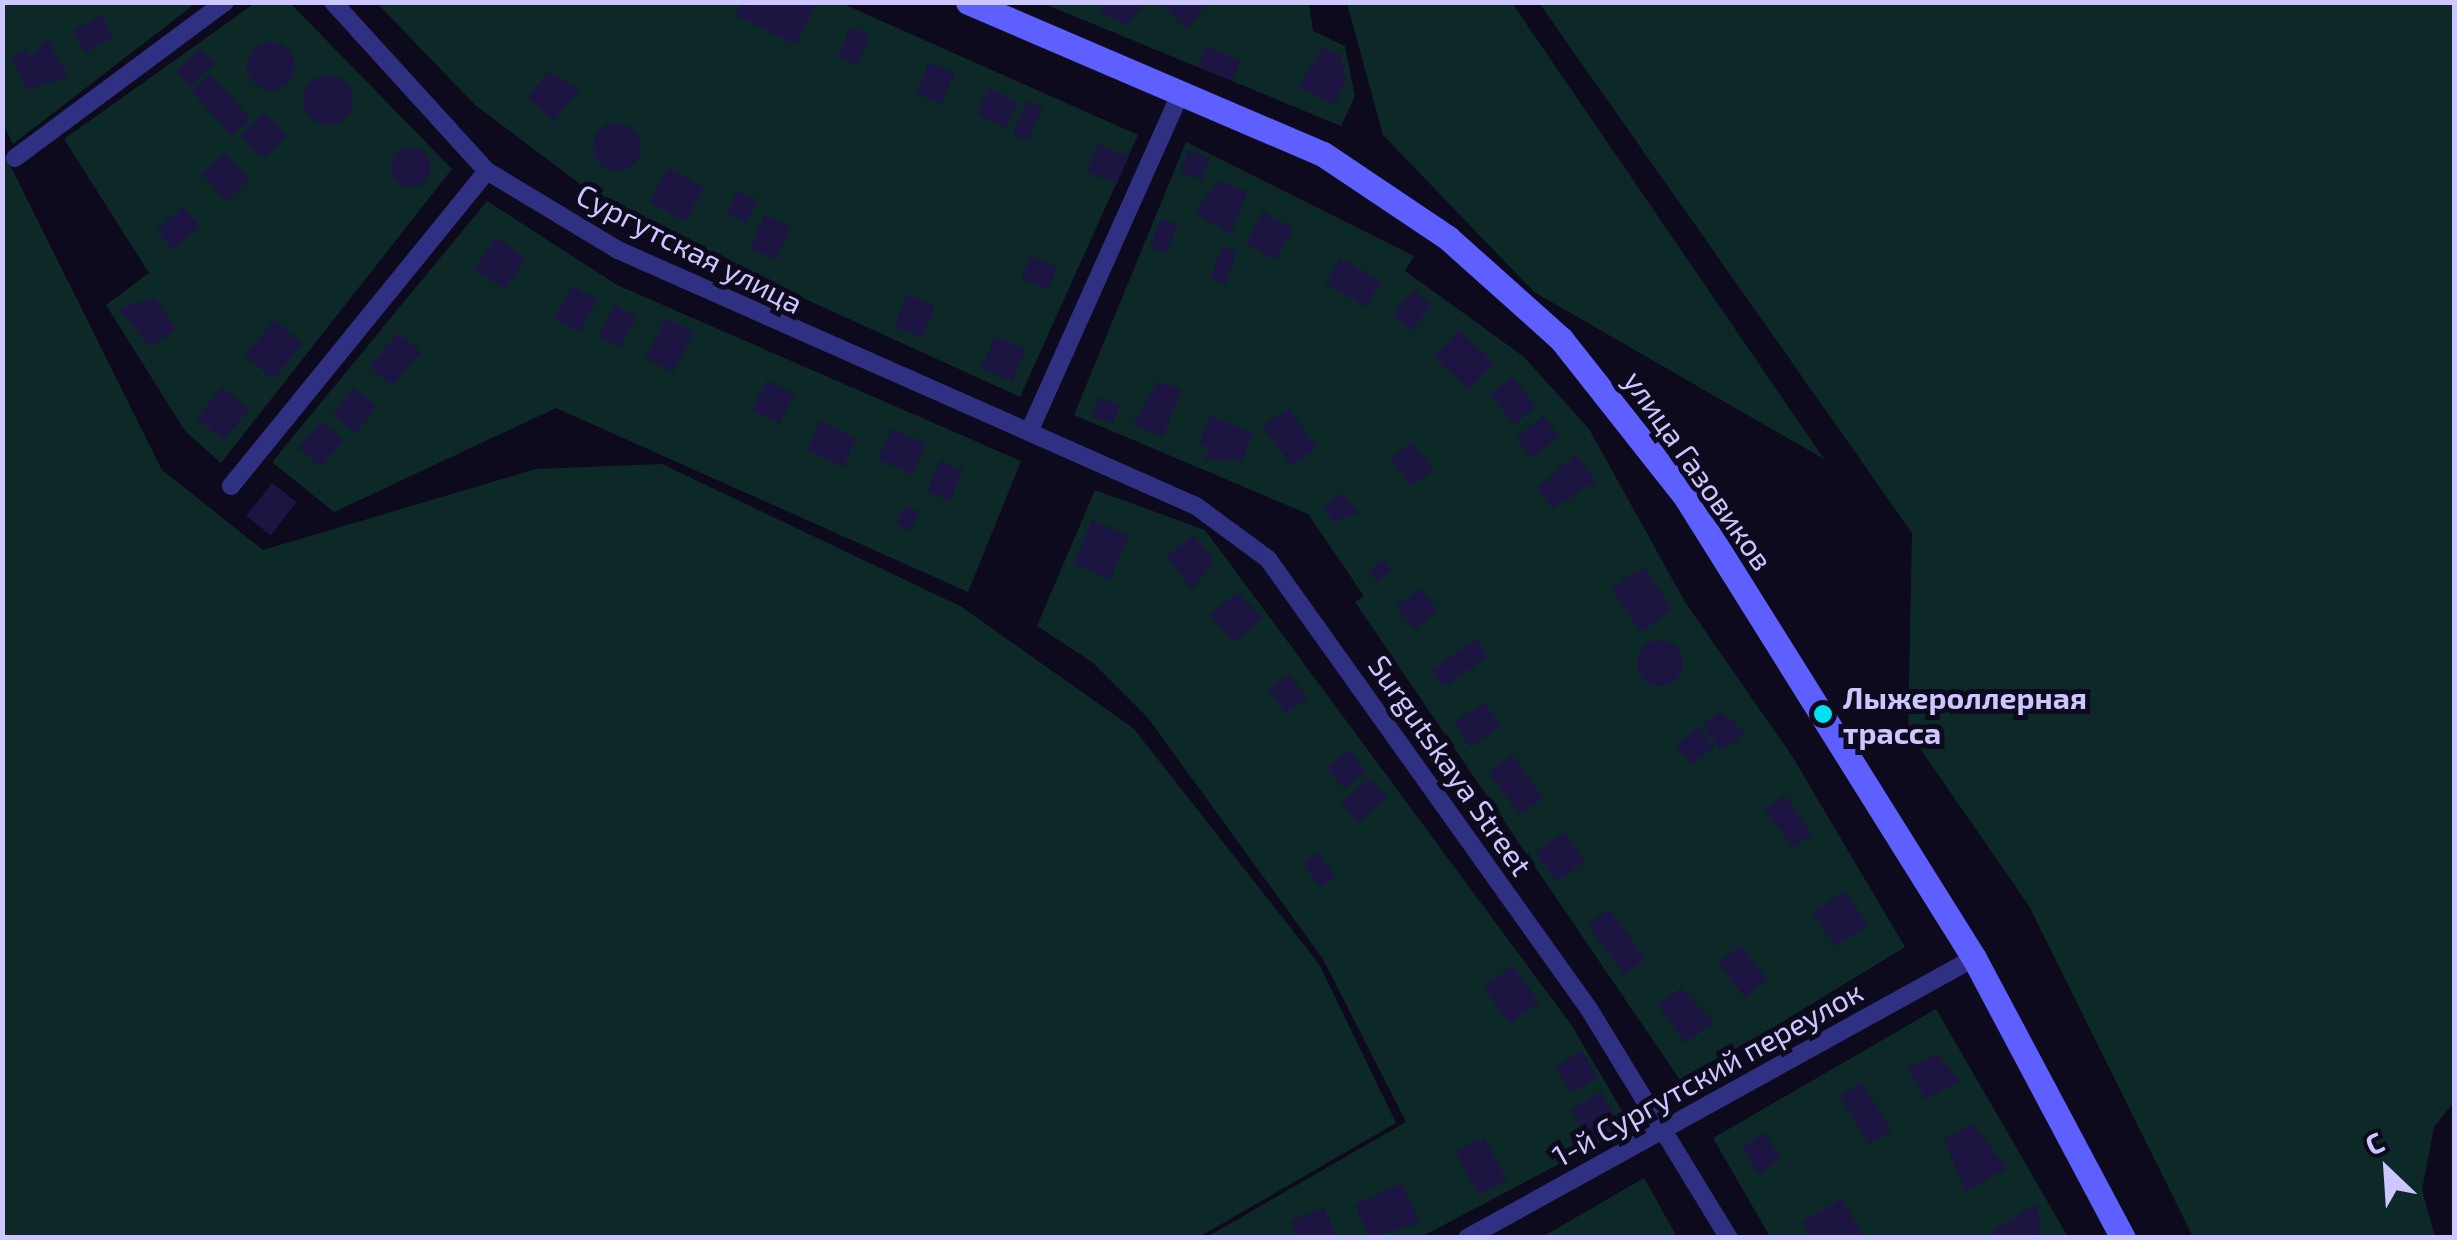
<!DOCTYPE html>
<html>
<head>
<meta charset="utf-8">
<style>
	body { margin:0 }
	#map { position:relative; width:2457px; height:1240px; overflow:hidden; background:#0d0a1e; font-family:"Exo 2",sans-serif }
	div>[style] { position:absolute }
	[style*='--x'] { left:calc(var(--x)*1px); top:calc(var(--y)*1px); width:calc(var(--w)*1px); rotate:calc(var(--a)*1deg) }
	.green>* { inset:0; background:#0c2927 }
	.building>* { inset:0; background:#1c1441; transform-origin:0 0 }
	.round { border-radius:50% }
	.street>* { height:18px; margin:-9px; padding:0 9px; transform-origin:9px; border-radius:9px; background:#303082 }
	.secondary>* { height:25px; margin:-12.5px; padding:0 12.5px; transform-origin:12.5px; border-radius:12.5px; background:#5e5fff }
	.dots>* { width:28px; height:28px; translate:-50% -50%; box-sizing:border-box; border:5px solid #0d0a1e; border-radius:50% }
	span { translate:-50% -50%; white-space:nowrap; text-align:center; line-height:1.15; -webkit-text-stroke:10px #0d0a1e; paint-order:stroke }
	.street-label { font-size:30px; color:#ccc7ff }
	.poi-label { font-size:30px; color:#ccc7ff; font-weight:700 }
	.left { translate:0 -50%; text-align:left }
	.frame { position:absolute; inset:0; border:5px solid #ccc7ff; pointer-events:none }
	.north { position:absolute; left:2337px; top:1120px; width:100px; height:100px; -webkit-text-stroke:8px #0d0a1e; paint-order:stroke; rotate:335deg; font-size:28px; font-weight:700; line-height:40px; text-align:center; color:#ccc7ff }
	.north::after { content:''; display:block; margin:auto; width:35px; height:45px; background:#ccc7ff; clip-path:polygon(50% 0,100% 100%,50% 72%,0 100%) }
</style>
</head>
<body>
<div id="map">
	<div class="green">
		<i style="clip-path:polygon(2px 3px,196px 3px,13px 144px,3px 123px)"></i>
		<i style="clip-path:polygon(255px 3px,290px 3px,452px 169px,221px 463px,185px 431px,106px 305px,149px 273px,64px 139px)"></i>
		<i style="clip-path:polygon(377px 3px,841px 3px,1138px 135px,1020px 397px,621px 215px,475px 105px)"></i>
		<i style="clip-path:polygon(1042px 3px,1309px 3px,1313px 31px,1345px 46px,1355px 96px,1341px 126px)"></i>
		<i style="clip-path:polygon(1347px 3px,1512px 3px,1824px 459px,1534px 292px,1383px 135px)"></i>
		<i style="clip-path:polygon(1539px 3px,2454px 3px,2454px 1102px,2434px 1127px,2422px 1190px,2435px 1237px,2193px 1237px,2029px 906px,1908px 731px,1912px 533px)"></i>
		<i style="clip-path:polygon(1186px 142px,1414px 256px,1405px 271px,1523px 356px,1589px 429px,1685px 602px,1792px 756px,1905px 947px,1682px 1083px,1355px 602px,1364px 596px,1308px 514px,1074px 415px)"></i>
		<i style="clip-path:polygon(2px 149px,162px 470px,263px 550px,536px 469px,662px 464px,962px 607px,1134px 729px,1319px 964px,1396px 1123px,1199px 1237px,3px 1237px)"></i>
		<i style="clip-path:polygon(487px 201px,617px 285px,1021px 461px,968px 592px,556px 408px,334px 512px,272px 462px)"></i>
		<i style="clip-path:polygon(1095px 490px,1205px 530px,1572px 1026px,1631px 1126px,1421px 1237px,1207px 1237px,1406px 1122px,1323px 959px,1148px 718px,1092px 662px,1037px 626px)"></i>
		<i style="clip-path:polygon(1936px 1009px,2068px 1237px,1770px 1237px,1713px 1138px)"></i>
		<i style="clip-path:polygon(1644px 1178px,1677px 1237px,1542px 1237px)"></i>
	</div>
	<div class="building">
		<i style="clip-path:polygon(742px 2px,797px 5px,817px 2px,796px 45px,735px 15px)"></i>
		<i style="clip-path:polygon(1104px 2px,1142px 2px,1143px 5px,1127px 25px,1100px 13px)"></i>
		<i style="clip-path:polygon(1159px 2px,1208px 2px,1187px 29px)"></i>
		<i style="left:101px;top:15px;width:25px;height:32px;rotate:61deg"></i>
		<i style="left:850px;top:27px;width:22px;height:33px;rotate:22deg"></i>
		<i style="clip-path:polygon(47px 39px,69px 76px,27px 90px,11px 57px,26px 49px,30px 57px)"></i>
		<i class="round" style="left:247px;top:42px;width:48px;height:48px"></i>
		<i style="left:1206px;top:46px;width:38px;height:22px;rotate:23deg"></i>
		<i style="clip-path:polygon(1323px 47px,1340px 55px,1346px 81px,1335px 104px,1298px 87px)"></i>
		<i style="left:201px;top:48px;width:21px;height:35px;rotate:47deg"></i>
		<i style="left:929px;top:62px;width:28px;height:34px;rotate:23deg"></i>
		<i style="clip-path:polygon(549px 72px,580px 90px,554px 121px,527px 98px)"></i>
		<i style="left:210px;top:74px;width:61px;height:25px;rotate:48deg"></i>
		<i class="round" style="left:303px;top:75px;width:50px;height:50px"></i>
		<i style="left:989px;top:88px;width:32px;height:29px;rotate:26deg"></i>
		<i style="left:1027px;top:101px;width:17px;height:36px;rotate:24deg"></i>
		<i style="left:265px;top:112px;width:32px;height:35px;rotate:46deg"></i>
		<i class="round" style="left:593px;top:123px;width:48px;height:48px"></i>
		<i style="left:1098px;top:144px;width:33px;height:30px;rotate:23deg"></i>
		<i class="round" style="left:391px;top:147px;width:40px;height:40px"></i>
		<i style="left:1188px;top:150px;width:23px;height:23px;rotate:20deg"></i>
		<i style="left:224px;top:153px;width:37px;height:31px;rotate:46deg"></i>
		<i style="left:668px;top:168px;width:41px;height:39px;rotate:29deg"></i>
		<i style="clip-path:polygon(1218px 181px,1247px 192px,1231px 234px,1195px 213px)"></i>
		<i style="left:738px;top:190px;width:22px;height:26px;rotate:27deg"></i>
		<i style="left:183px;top:207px;width:26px;height:35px;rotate:50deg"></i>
		<i style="left:1263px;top:212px;width:34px;height:36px;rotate:28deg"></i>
		<i style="left:765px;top:215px;width:29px;height:36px;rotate:25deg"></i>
		<i style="left:1161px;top:218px;width:18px;height:31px;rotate:22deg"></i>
		<i style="left:495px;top:238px;width:36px;height:38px;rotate:32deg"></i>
		<i style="left:1221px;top:247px;width:16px;height:34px;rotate:18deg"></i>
		<i style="left:1031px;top:256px;width:29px;height:24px;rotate:25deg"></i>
		<i style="left:1340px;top:258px;width:47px;height:30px;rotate:29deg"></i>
		<i style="left:572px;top:286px;width:29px;height:37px;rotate:29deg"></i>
		<i style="left:1413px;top:290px;width:24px;height:33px;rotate:38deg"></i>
		<i style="left:907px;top:294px;width:31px;height:35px;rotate:22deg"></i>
		<i style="clip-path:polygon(155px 297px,176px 330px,150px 346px,118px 309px)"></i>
		<i style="left:615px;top:305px;width:25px;height:35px;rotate:29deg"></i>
		<i style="left:666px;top:318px;width:31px;height:45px;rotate:27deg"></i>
		<i style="left:275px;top:320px;width:37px;height:46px;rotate:41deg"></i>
		<i style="left:1459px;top:330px;width:48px;height:37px;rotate:43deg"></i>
		<i style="left:398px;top:333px;width:30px;height:44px;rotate:40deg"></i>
		<i style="left:995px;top:336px;width:34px;height:35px;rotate:23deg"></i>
		<i style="left:1512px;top:377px;width:38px;height:28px;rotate:51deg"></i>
		<i style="left:767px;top:380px;width:31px;height:34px;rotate:27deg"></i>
		<i style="clip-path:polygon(1158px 381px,1181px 390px,1163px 437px,1132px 425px)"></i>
		<i style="left:222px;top:387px;width:35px;height:40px;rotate:39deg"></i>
		<i style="left:353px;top:388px;width:30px;height:34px;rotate:37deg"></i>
		<i style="left:1098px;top:397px;width:23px;height:20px;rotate:20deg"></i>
		<i style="left:1288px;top:408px;width:49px;height:31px;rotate:54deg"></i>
		<i style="clip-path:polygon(1210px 416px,1253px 433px,1242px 461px,1204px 460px,1209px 448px,1199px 444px)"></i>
		<i style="left:1543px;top:416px;width:26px;height:35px;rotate:51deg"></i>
		<i style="left:321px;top:421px;width:30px;height:35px;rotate:41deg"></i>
		<i style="left:820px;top:421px;width:40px;height:32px;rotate:25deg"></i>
		<i style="left:892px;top:428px;width:38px;height:34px;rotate:25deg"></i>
		<i style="left:1412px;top:442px;width:35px;height:27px;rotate:53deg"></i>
		<i style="clip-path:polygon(1576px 454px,1596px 481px,1553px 509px,1537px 488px)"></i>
		<i style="left:940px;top:460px;width:25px;height:34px;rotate:23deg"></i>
		<i style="left:272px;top:483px;width:31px;height:42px;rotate:38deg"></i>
		<i style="clip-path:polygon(1343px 493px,1358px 513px,1333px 522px,1323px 507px)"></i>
		<i style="left:905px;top:505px;width:16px;height:21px;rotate:27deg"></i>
		<i style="left:1092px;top:520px;width:40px;height:48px;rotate:23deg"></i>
		<i style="clip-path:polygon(1194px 535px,1214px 561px,1192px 590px,1166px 557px)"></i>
		<i style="left:1384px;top:559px;width:14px;height:19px;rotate:54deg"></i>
		<i style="left:1643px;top:567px;width:52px;height:39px;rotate:55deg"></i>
		<i style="left:1420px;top:588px;width:29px;height:30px;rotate:52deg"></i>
		<i style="clip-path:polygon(1237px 593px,1264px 618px,1233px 642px,1210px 614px)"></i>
		<i style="left:1476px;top:639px;width:21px;height:54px;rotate:55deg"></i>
		<i class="round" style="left:1637px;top:640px;width:46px;height:46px"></i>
		<i style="left:1289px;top:674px;width:30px;height:26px;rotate:53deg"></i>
		<i style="left:1484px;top:702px;width:29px;height:37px;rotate:55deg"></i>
		<i style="clip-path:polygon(1721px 711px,1745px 733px,1721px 751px,1702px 725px)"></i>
		<i style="left:1699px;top:727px;width:25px;height:29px;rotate:53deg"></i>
		<i style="left:1349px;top:750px;width:28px;height:28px;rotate:52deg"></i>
		<i style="left:1512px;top:755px;width:53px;height:29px;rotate:54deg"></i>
		<i style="left:1371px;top:778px;width:26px;height:39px;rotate:51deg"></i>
		<i style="left:1784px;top:795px;width:48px;height:24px;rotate:54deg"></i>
		<i style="left:1564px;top:832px;width:36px;height:35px;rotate:54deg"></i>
		<i style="left:1318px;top:852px;width:30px;height:19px;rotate:53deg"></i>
		<i style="left:1845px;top:891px;width:41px;height:39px;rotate:56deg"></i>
		<i style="left:1609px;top:909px;width:62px;height:26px;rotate:54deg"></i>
		<i style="left:1741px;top:945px;width:44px;height:29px;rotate:53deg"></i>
		<i style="left:1513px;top:966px;width:45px;height:36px;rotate:55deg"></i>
		<i style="clip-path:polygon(1681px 988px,1714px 1022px,1685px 1043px,1658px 1005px)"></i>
		<i style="left:1582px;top:1051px;width:31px;height:31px;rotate:59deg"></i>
		<i style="clip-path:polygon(1937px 1054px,1960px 1080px,1926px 1100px,1907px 1068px)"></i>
		<i style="left:1862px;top:1082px;width:57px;height:26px;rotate:59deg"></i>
		<i style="left:1601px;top:1092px;width:37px;height:35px;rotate:59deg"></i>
		<i style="clip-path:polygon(1972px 1123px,2007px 1168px,1965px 1192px,1944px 1140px)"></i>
		<i style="left:1765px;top:1133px;width:31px;height:27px;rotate:58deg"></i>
		<i style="left:1484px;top:1137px;width:49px;height:32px;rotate:62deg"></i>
		<i style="clip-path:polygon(1402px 1183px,1420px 1223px,1370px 1238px,1355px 1205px)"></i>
		<i style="clip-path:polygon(1842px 1199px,1864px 1238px,1811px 1238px,1802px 1222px)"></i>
		<i style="clip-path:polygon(2037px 1204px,2042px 1238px,1992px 1238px,1989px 1233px)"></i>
		<i style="clip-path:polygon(1324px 1207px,1336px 1235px,1297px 1238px,1290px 1222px)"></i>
	</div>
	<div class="street">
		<i style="--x:333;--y:2;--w:229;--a:47.7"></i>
		<i style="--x:487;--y:171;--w:153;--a:31.1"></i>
		<i style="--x:618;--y:250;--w:632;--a:23.89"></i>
		<i style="--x:1196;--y:506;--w:89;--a:36.4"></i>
		<i style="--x:1268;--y:559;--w:553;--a:54.5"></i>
		<i style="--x:1589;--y:1009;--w:268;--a:58.6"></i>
		<i style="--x:15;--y:158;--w:262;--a:-36.6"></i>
		<i style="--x:1029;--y:432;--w:372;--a:-65.9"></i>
		<i style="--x:231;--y:486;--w:406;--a:-50.9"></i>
		<i style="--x:1467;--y:1238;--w:579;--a:-28.91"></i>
	</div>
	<div class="secondary">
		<i style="--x:968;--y:2;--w:386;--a:23.2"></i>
		<i style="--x:1323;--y:154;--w:151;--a:33.9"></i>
		<i style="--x:1448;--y:238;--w:152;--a:41.8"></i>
		<i style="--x:1561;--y:339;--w:200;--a:51.7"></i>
		<i style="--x:1685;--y:496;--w:545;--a:57.97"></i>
		<i style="--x:1974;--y:958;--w:317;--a:62"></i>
	</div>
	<div class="dots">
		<i style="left:1823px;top:714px;background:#00e1f2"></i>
	</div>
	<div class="street-label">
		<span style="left:690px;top:248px;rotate:27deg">Сургутская улица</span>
		<span style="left:1699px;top:470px;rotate:55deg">улица Газовиков</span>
		<span style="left:1451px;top:765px;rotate:55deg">Surgutskaya Street</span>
		<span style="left:1707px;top:1073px;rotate:-29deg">1-й Сургутский переулок</span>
	</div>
	<div class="poi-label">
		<span class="left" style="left:1843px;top:714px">Лыжероллерная<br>трасса</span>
	</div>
	<div class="frame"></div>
	<div class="north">С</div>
</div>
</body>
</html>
